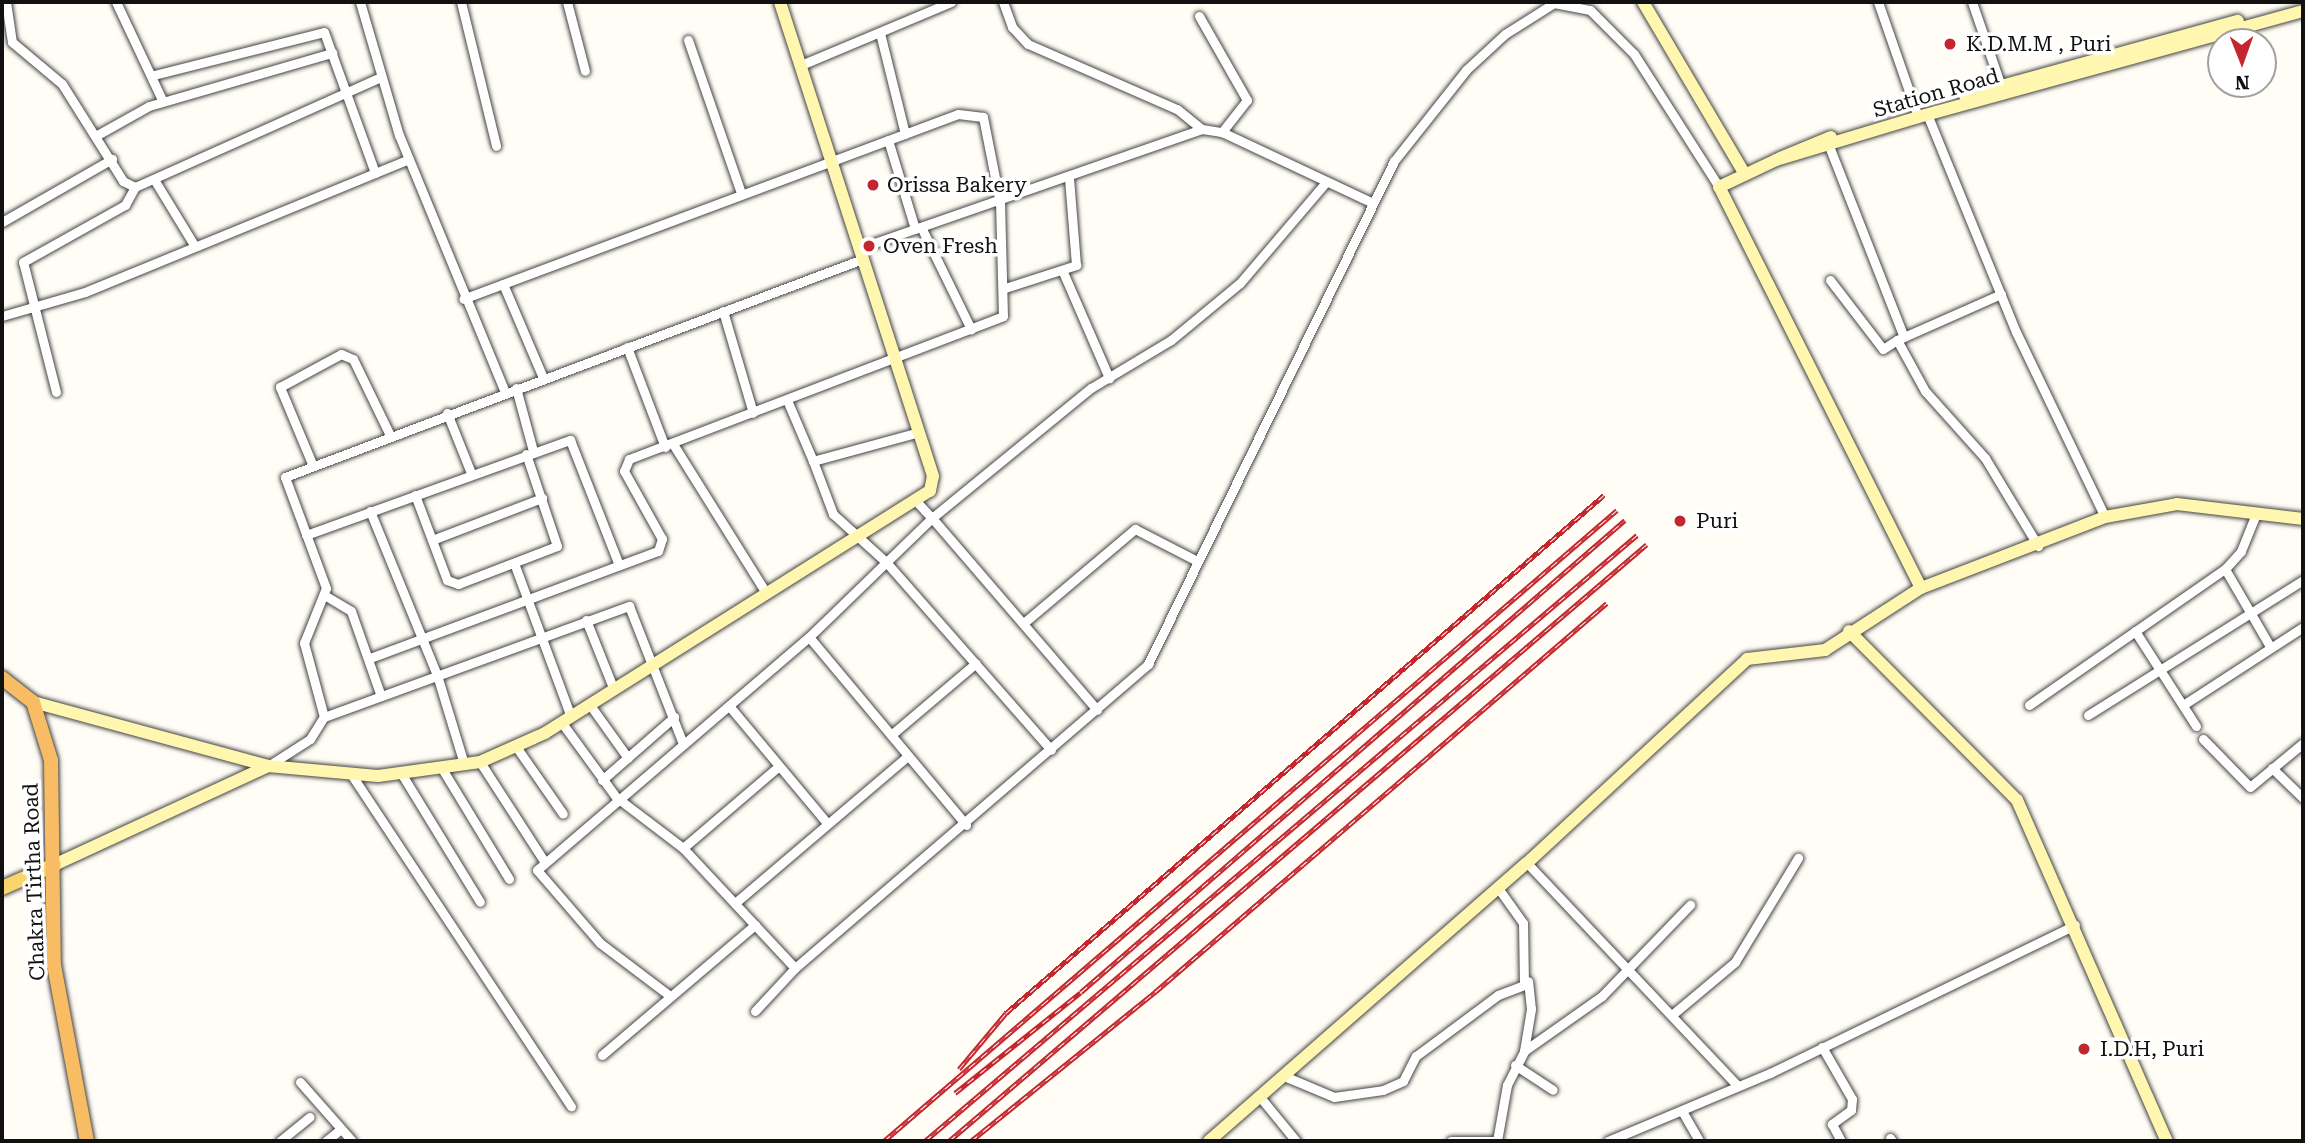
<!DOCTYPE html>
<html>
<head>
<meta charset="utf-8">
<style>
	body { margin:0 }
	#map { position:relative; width:2305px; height:1143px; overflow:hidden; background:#fffdf5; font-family:"Roboto Serif",serif }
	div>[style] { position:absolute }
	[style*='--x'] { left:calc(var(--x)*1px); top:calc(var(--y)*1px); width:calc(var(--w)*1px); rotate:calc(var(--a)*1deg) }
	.roads { filter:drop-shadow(0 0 2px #444) drop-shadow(0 0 2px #444) }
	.minor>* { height:9px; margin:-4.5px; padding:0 4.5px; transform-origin:4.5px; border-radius:4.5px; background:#fff }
	.secondary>* { height:12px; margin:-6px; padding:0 6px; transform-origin:6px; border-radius:6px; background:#fff6b0 }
	.primary>* { height:14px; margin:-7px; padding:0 7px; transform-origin:7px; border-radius:7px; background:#f9d66b }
	.trunk>* { height:14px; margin:-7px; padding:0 7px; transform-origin:7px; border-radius:7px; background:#f7bc64 }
	.rail>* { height:5px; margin-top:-2.5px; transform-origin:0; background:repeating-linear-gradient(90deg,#fff 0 8px,#c4262e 0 16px); box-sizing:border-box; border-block:2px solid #c4262e }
	.dots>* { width:19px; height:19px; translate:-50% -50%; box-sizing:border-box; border:4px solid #fff; border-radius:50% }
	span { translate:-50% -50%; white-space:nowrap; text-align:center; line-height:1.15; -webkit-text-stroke:7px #fff; paint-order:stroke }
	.poi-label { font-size:21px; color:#111 }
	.left { translate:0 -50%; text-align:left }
	.street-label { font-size:21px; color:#111 }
	.frame { position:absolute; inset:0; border:4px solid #111; pointer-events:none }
	.north { position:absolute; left:2207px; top:28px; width:70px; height:70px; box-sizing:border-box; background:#fff; border:2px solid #a0a0a0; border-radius:50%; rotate:179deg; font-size:19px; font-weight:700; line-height:28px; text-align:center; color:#111 }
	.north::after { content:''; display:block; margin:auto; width:24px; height:32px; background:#c4262e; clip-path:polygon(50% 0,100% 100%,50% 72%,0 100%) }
</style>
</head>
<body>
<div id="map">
	<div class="roads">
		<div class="minor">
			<i style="--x:6;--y:2;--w:40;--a:81.5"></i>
			<i style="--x:12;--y:42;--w:65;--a:40"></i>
			<i style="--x:62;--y:84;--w:115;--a:57.8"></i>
			<i style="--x:123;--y:181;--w:13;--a:27"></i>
			<i style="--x:135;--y:187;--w:269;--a:-24.1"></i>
			<i style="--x:116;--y:2;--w:110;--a:64.8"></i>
			<i style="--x:360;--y:2;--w:139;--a:73.7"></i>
			<i style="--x:399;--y:135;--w:278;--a:67.6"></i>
			<i style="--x:461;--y:2;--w:148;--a:76.3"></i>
			<i style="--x:567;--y:2;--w:71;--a:75.4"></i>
			<i style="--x:1003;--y:2;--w:27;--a:70"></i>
			<i style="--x:1012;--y:27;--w:23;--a:47"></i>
			<i style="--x:1028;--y:44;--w:163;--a:23.6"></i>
			<i style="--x:1177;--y:109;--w:32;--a:39"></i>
			<i style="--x:1878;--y:2;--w:122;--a:70.8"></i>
			<i style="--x:1972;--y:2;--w:92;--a:71"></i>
			<i style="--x:1199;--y:16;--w:97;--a:60.3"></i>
			<i style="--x:1247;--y:100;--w:41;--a:128"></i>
			<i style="--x:880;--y:33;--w:104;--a:76.1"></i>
			<i style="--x:688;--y:40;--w:162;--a:70.9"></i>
			<i style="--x:801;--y:65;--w:163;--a:-22.8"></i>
			<i style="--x:154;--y:75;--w:175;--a:-14.2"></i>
			<i style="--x:324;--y:32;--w:150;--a:70.1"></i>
			<i style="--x:1927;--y:114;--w:235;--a:67.8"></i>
			<i style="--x:2016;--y:332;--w:205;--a:64.3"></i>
			<i style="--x:99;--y:134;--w:57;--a:-29.2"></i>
			<i style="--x:149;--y:106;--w:191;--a:-16.2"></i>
			<i style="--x:888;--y:140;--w:93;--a:73.1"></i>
			<i style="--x:1829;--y:146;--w:205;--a:68.6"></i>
			<i style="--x:155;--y:181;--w:75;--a:58.6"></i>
			<i style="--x:2;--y:222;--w:127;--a:-29.8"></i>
			<i style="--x:921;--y:227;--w:114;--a:63.9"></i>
			<i style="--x:860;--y:248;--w:362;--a:-19.2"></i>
			<i style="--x:1202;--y:129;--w:20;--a:9"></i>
			<i style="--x:1222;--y:132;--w:165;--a:25.2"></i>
			<i style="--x:1063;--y:272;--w:116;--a:66.5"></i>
			<i style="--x:1830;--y:280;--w:87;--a:52.5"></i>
			<i style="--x:1883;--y:349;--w:17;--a:-33"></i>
			<i style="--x:503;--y:284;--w:102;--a:66.9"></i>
			<i style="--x:1005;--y:288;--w:75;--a:-17.9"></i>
			<i style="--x:1076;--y:265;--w:87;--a:-94.6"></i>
			<i style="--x:2001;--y:294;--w:114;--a:156.1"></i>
			<i style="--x:1897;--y:340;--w:58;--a:61.2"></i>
			<i style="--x:1925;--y:391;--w:90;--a:48.2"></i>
			<i style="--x:1985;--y:458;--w:103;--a:58.9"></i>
			<i style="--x:723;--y:311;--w:106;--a:73.6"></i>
			<i style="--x:2;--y:316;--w:86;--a:-16.1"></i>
			<i style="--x:85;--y:292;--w:350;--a:-22.3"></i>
			<i style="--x:627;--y:347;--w:107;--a:69.2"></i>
			<i style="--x:516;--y:388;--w:65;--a:74.9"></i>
			<i style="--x:56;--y:392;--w:134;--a:-104.2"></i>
			<i style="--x:23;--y:262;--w:117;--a:-29.2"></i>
			<i style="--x:125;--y:205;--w:21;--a:-61"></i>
			<i style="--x:787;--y:400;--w:66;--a:66.9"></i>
			<i style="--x:813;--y:461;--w:110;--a:-15.3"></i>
			<i style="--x:447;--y:413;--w:65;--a:68.2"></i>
			<i style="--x:673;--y:444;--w:176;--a:58"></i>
			<i style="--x:813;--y:461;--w:57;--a:69.3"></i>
			<i style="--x:833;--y:514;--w:72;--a:42.2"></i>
			<i style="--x:886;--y:562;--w:250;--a:48.7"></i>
			<i style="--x:313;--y:466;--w:86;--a:-112.7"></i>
			<i style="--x:280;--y:387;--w:69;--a:-28.4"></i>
			<i style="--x:341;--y:354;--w:13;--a:23"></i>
			<i style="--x:353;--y:359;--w:82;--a:64.1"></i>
			<i style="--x:415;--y:495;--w:91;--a:69.4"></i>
			<i style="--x:447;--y:580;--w:12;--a:20"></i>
			<i style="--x:458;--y:584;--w:106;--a:-21"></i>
			<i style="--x:557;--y:546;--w:97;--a:-108.6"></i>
			<i style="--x:916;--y:501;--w:23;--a:47"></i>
			<i style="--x:932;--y:518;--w:205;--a:-39.3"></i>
			<i style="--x:1091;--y:388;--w:93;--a:-31"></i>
			<i style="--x:1171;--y:340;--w:89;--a:-39.6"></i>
			<i style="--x:1240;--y:283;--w:131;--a:-49.6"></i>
			<i style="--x:370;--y:511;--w:177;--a:67.8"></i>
			<i style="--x:437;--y:675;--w:93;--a:73.1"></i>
			<i style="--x:306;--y:535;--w:281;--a:-19.8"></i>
			<i style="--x:570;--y:440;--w:134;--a:68.6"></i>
			<i style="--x:432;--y:540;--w:118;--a:-20.9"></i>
			<i style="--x:514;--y:563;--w:164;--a:69.7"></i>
			<i style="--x:2225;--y:569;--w:91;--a:59.8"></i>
			<i style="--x:326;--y:596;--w:29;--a:31"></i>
			<i style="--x:351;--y:611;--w:90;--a:70.6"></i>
			<i style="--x:586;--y:620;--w:75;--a:68.2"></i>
			<i style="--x:1026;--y:621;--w:143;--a:-40.2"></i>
			<i style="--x:1135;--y:529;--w:70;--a:27.3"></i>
			<i style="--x:2135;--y:631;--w:113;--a:57.3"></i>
			<i style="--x:809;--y:637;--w:245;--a:50.1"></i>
			<i style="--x:370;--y:658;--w:307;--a:-20.4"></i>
			<i style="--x:658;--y:551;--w:13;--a:-72"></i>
			<i style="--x:662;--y:539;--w:78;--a:-119.2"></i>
			<i style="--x:624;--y:471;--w:13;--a:-67"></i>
			<i style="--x:629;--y:459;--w:400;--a:-20.9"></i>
			<i style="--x:1003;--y:316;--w:113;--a:-91.5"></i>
			<i style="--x:1000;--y:203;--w:88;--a:-101.2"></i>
			<i style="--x:983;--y:117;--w:25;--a:-173"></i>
			<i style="--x:958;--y:114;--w:528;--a:159.51"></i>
			<i style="--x:590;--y:705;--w:65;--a:54.4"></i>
			<i style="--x:2029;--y:705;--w:239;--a:-34.8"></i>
			<i style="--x:2225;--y:569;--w:24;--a:-48"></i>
			<i style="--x:2241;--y:551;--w:40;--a:-68"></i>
			<i style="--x:2183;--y:705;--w:143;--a:-33"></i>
			<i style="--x:730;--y:707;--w:151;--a:50.1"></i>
			<i style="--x:2088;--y:715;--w:254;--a:-32.1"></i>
			<i style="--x:324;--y:717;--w:325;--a:-20"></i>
			<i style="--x:629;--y:606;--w:148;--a:68.6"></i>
			<i style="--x:562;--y:723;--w:92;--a:53.9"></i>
			<i style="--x:616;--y:797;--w:84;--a:37.3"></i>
			<i style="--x:683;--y:848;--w:164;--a:47"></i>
			<i style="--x:891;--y:735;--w:111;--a:-40.3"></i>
			<i style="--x:2203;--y:739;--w:67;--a:45.6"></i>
			<i style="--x:2250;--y:787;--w:69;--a:-39.7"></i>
			<i style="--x:517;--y:748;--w:80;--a:55.1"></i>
			<i style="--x:480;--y:762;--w:118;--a:57.1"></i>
			<i style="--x:268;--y:766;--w:50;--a:-32.7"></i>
			<i style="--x:310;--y:739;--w:26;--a:-58"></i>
			<i style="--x:324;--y:717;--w:77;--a:-105.1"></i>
			<i style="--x:304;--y:643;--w:59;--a:-68.2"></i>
			<i style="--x:326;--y:588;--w:118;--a:-110.3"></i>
			<i style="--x:285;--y:477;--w:615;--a:-20.68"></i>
			<i style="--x:441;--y:767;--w:131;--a:58.7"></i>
			<i style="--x:2272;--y:768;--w:43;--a:44.1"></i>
			<i style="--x:401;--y:773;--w:151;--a:58.5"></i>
			<i style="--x:353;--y:777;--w:395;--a:56.5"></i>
			<i style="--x:602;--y:780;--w:96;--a:-41.2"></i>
			<i style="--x:683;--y:848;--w:126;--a:-40.5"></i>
			<i style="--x:1527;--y:863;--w:306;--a:46.6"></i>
			<i style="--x:735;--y:903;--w:227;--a:-40.4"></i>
			<i style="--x:670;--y:996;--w:88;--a:-142.9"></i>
			<i style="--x:600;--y:943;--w:96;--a:-130.8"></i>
			<i style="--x:537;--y:870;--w:358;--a:-40.6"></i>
			<i style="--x:809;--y:637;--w:171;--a:-44.1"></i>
			<i style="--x:932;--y:518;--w:253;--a:49.3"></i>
			<i style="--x:755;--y:1011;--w:59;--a:-47.1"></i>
			<i style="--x:795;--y:968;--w:466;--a:-40.7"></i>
			<i style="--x:1148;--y:664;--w:560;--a:-63.94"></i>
			<i style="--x:1394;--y:161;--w:116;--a:-51.6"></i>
			<i style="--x:1466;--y:70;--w:53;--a:-42.7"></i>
			<i style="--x:1505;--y:34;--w:58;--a:-32.3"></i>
			<i style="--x:1554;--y:3;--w:37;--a:11"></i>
			<i style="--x:1590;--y:10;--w:62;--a:45"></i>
			<i style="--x:1634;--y:54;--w:158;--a:57.4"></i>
			<i style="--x:1673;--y:1014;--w:81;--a:-40"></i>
			<i style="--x:1735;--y:962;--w:122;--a:-58.8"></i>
			<i style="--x:1822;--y:1047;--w:60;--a:60"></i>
			<i style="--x:1852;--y:1099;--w:11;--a:95"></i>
			<i style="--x:1851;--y:1110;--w:24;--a:144"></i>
			<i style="--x:1832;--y:1124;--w:19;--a:62"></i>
			<i style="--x:1524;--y:1051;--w:43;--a:-80.5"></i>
			<i style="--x:1531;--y:1009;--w:28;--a:-96"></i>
			<i style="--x:602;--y:1055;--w:201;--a:-40.4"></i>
			<i style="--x:1515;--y:1065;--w:45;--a:33.3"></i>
			<i style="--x:1284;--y:1076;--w:54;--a:22.8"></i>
			<i style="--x:1334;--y:1097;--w:49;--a:-8.1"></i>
			<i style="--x:1383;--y:1090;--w:22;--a:-24"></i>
			<i style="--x:1403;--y:1081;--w:28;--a:-63"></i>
			<i style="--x:1416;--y:1056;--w:102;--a:-36.6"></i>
			<i style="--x:1498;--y:995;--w:28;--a:-21"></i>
			<i style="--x:1524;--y:985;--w:62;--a:-90.9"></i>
			<i style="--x:1523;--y:923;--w:43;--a:-125.5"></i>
			<i style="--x:300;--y:1082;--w:79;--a:48.6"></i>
			<i style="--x:1260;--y:1097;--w:57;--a:50.7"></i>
			<i style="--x:1682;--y:1111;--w:34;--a:60"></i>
			<i style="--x:1890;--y:1138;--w:4;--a:56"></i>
			<i style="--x:280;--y:1141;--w:38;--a:-39"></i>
			<i style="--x:326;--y:1141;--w:19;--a:-39"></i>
			<i style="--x:1451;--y:1141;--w:42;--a:0"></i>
			<i style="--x:1497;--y:1141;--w:57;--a:-79.9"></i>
			<i style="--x:1507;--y:1085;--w:38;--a:-63"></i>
			<i style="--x:1524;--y:1051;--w:95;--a:-35.2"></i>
			<i style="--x:1602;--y:996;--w:127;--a:-46"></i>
			<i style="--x:1608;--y:1141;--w:176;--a:-22.8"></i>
			<i style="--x:1770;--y:1073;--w:339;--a:-25.9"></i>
		</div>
		<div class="secondary">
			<i style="--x:1643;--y:2;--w:199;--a:59.4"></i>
			<i style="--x:1965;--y:96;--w:283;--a:-15.4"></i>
			<i style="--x:1780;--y:158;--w:55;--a:-22.4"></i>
			<i style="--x:1921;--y:588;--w:449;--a:-116.7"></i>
			<i style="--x:1719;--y:187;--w:63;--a:-25.3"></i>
			<i style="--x:1776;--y:160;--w:148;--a:-16.8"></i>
			<i style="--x:1918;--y:117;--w:399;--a:-15.4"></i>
			<i style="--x:1849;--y:631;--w:238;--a:45.2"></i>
			<i style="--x:2017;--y:800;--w:373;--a:66.3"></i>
			<i style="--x:33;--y:702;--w:244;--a:15.2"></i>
			<i style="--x:268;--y:766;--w:110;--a:5.2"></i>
			<i style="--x:378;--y:776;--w:103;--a:-7.8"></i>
			<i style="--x:480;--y:762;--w:71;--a:-24"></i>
			<i style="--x:545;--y:733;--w:455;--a:-32.2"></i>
			<i style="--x:930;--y:491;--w:15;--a:-79"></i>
			<i style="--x:933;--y:476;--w:498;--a:-107.9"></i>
			<i style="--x:54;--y:865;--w:236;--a:-24.8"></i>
			<i style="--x:1209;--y:1141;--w:422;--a:-41.2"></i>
			<i style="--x:1527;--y:863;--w:300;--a:-42.8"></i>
			<i style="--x:1747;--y:659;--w:79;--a:-6.6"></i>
			<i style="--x:1825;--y:650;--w:114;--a:-32.9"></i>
			<i style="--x:1921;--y:588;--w:197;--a:-21.1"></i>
			<i style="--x:2105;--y:517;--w:73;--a:-10.2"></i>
			<i style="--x:2177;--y:504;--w:127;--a:6.8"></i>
		</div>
		<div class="primary">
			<i style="--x:2;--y:888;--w:57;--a:-23.9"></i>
		</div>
		<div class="trunk">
			<i style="--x:2;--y:678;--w:39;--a:38"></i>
			<i style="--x:33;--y:702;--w:61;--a:72.8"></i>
			<i style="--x:51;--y:760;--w:205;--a:89.2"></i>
			<i style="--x:54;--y:965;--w:179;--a:79.4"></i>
		</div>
	</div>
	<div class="rail">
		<i style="--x:959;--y:1069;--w:73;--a:-50"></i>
		<i style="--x:1006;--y:1013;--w:791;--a:-40.9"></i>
		<i style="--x:955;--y:1093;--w:161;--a:-38.7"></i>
		<i style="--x:1081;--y:992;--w:720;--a:-40.95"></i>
		<i style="--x:884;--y:1141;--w:967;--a:-40.72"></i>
		<i style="--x:925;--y:1141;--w:935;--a:-40.4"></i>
		<i style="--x:949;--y:1141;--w:918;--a:-40.54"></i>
		<i style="--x:971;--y:1141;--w:237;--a:-39"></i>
		<i style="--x:1155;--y:992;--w:596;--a:-40.72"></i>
	</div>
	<div class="dots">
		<i style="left:1950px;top:44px;background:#c4262e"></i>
		<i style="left:873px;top:185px;background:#c4262e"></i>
		<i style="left:869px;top:246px;background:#c4262e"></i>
		<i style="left:1680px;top:521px;background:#c4262e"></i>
		<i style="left:2084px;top:1049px;background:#c4262e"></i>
	</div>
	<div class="poi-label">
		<span class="left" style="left:1966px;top:44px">K.D.M.M , Puri</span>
		<span class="left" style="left:887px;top:185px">Orissa Bakery</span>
		<span class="left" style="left:883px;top:246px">Oven Fresh</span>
		<span class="left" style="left:1696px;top:521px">Puri</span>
		<span class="left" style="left:2100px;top:1049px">I.D.H, Puri</span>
	</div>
	<div class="street-label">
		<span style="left:1936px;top:93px;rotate:-16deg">Station Road</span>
		<span style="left:34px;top:882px;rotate:-92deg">Chakra Tirtha Road</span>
	</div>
	<div class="frame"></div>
	<div class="north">N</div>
</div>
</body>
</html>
